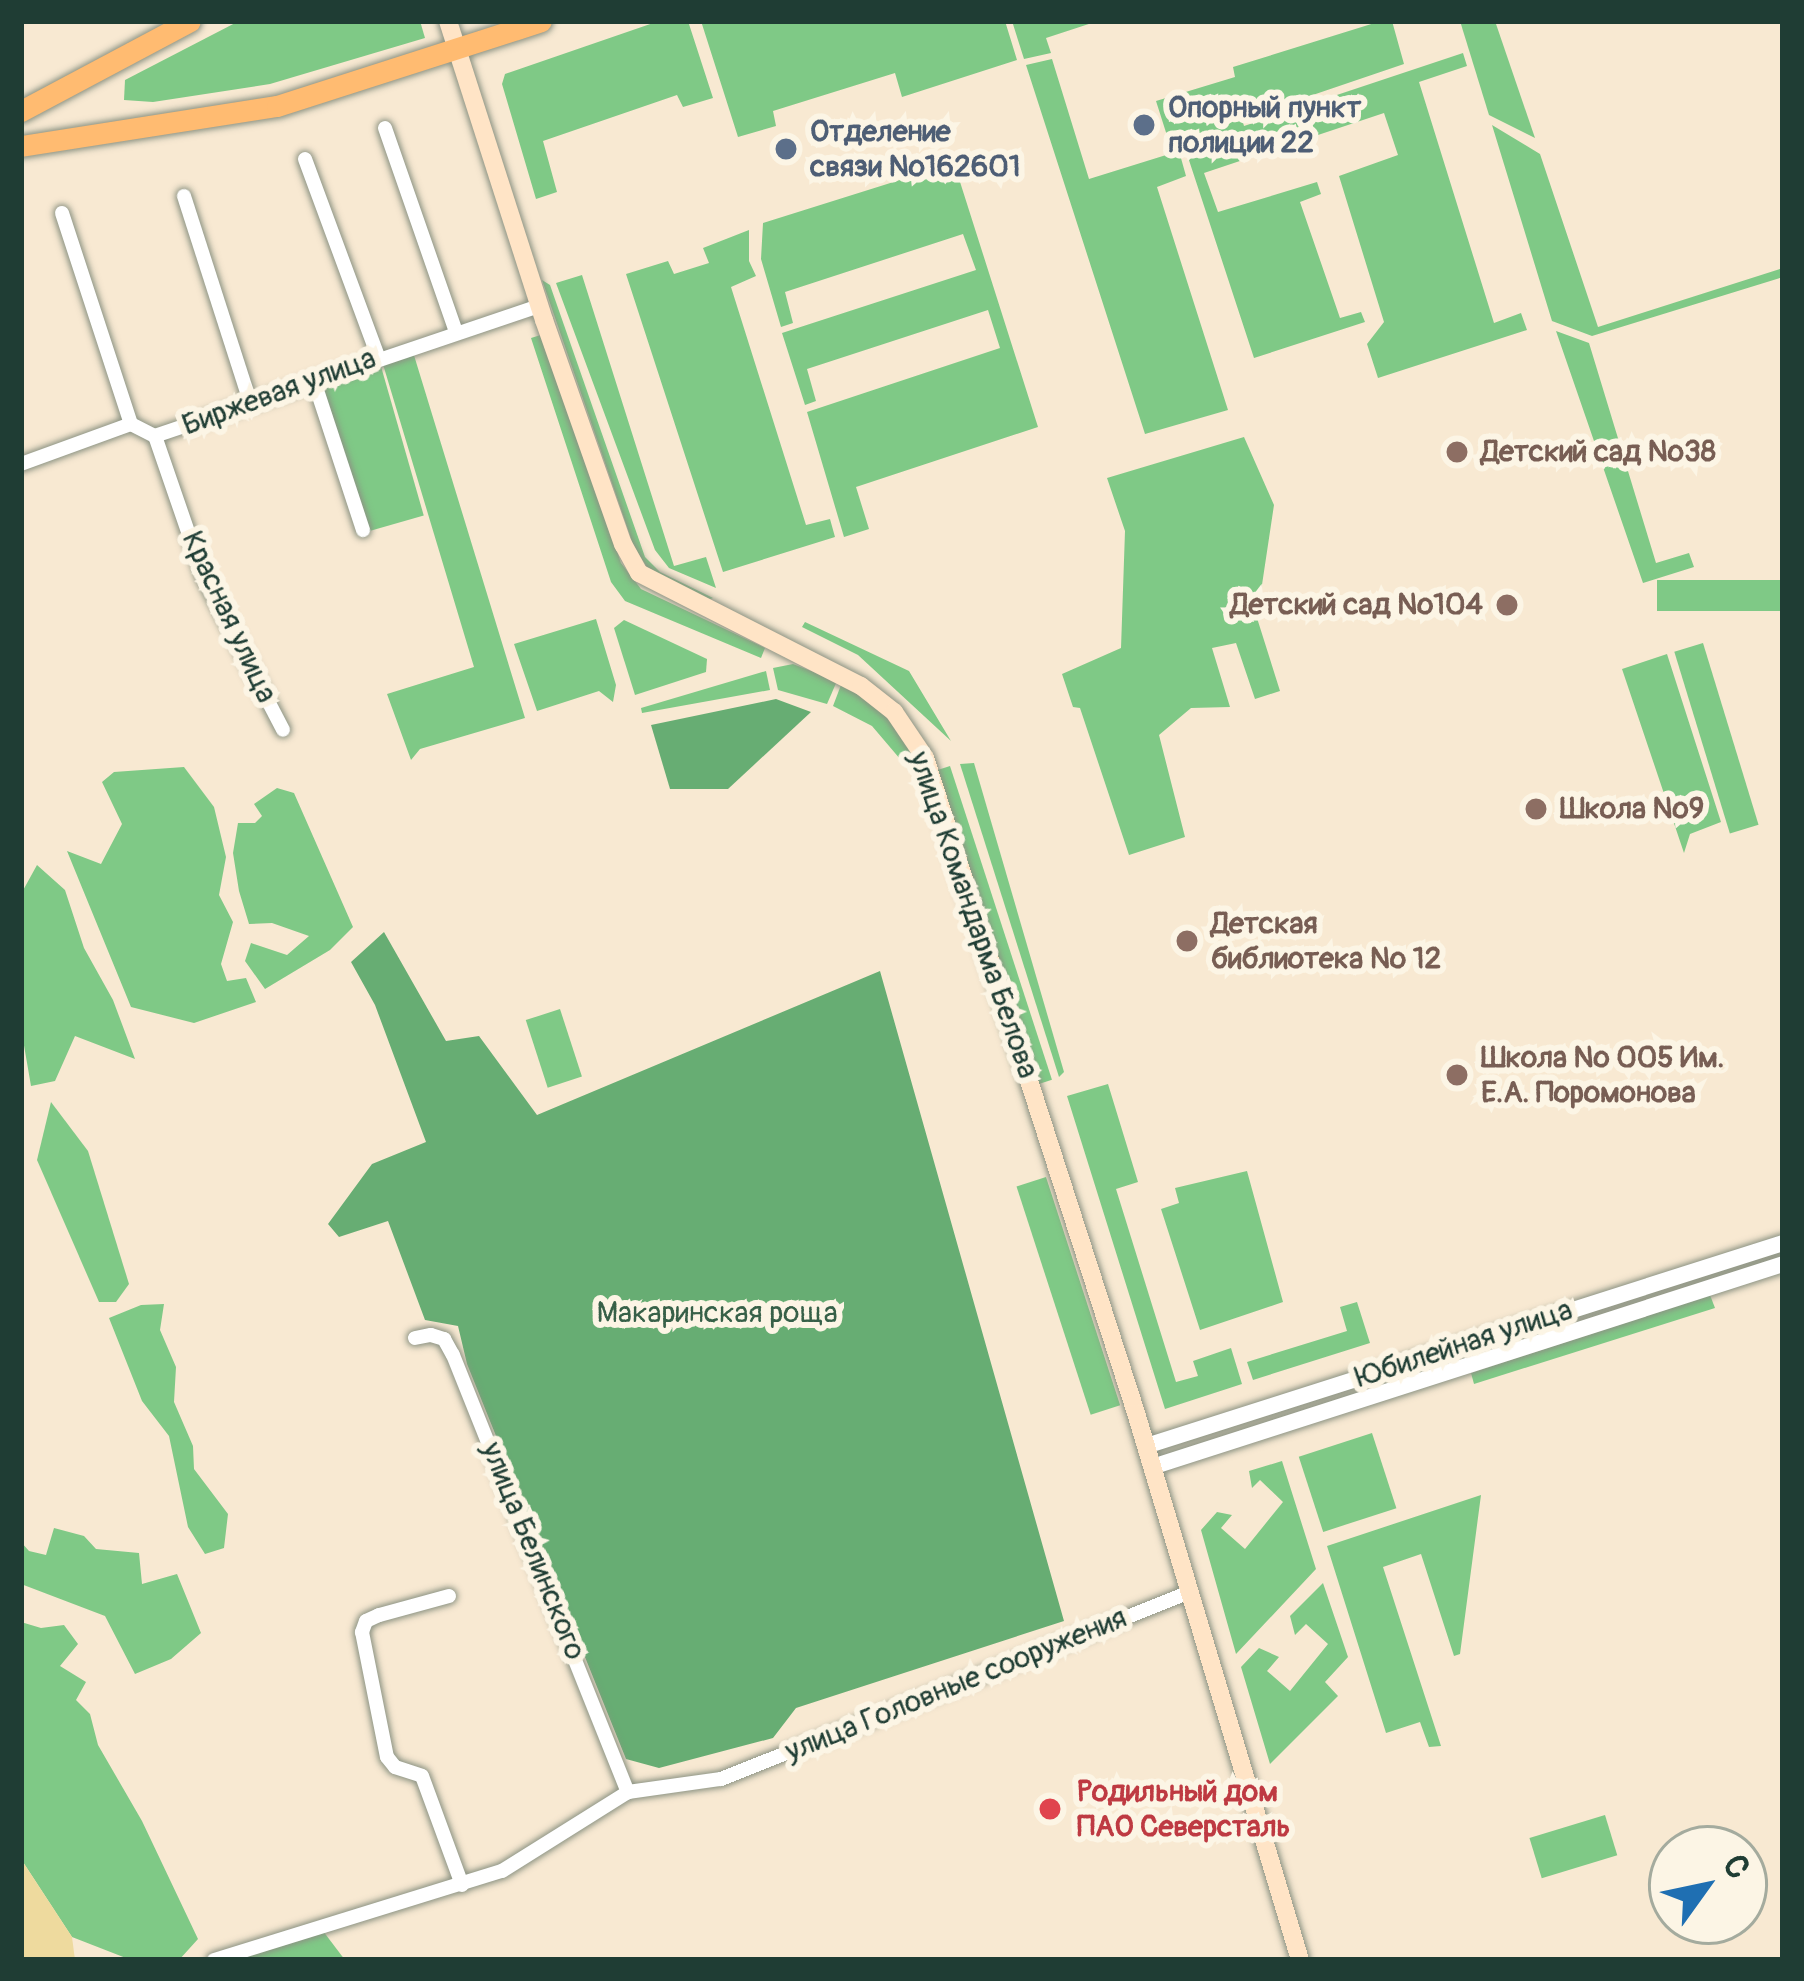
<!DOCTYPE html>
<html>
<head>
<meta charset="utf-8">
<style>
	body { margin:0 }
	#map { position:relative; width:1804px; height:1981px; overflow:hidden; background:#f8e9d2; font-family:Pangolin,sans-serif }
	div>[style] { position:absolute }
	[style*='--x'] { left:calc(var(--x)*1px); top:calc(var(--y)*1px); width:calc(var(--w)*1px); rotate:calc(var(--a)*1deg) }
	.green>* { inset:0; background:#7fc986; transform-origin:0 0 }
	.forest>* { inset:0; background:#67ad73 }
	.sand>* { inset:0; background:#eeda9e }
	.roads { filter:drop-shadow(0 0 3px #8c9383) drop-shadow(0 0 3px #8c9383) }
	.minor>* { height:14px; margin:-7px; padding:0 7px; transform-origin:7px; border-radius:7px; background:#fff }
	.tertiary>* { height:16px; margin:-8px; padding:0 8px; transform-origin:8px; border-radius:8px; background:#fff }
	.secondary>* { height:18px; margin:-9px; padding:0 9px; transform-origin:9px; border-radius:9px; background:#ffe4c6 }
	.primary>* { height:21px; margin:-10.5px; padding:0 10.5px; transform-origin:10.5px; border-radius:10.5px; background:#ffbb71 }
	.dots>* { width:33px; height:33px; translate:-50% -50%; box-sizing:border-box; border:6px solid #fcf5e5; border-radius:50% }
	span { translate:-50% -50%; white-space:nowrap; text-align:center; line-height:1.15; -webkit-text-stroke:12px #fcf5e5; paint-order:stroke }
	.service-label { font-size:30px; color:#4e5e75; font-weight:700 }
	.left { translate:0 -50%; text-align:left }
	.street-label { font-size:30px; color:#1f3d34 }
	.education-label { font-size:30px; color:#785e54; font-weight:700 }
	.right { translate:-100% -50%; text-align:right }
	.park-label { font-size:30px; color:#376048 }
	.health-label { font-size:30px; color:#be3a42; font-weight:700 }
	.frame { position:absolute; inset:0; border:24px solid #1f3d34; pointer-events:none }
	.north { position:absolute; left:1648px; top:1825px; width:120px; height:120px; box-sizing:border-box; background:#fcf5e5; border:3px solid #a4ab9e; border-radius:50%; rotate:57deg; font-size:33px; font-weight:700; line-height:48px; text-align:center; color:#1f3d34 }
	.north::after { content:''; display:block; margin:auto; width:42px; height:54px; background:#1f6fb2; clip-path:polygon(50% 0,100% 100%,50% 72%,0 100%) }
</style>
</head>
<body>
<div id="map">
	<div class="green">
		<i style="clip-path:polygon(239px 21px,420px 21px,425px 38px,270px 84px,153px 102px,124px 100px,125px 80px)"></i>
		<i style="clip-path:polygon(659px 21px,688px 21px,713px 98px,683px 107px,677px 95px,543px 141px,557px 192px,536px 199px,502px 84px,505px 74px)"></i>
		<i style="clip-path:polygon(701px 21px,1005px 21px,1017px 60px,902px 97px,895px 73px,773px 111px,776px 126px,738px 137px)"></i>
		<i style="clip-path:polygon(1012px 21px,1098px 21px,1046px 38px,1051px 53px,1024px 59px)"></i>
		<i style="clip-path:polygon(1381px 21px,1392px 21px,1404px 64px,1242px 119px,1244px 126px,1463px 53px,1467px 66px,1419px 82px,1494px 323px,1521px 313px,1527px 330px,1378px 378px,1367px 344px,1384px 322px,1339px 176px,1398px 155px,1384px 113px,1204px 173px,1218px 212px,1317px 182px,1321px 194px,1300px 202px,1340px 318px,1361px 312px,1365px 322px,1254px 358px,1183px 142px,1170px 145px,1156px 101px,1235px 77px,1233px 67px)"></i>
		<i style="clip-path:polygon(1460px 21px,1495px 21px,1535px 138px,1489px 115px)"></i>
		<i style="clip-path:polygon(1052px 59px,1089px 179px,1179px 151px,1186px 176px,1157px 187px,1228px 410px,1145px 434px,1026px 65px)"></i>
		<i style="clip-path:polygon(1492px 125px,1540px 154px,1598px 327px,1783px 268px,1783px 277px,1592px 336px,1552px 321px)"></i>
		<i style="clip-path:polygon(954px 163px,1038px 427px,856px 487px,869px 529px,844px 537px,807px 412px,1000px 348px,988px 310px,807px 369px,816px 401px,805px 405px,782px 333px,976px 270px,963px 234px,785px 292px,793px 323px,781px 327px,761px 259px,763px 223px)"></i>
		<i style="clip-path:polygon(749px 230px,749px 261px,756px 276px,731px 287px,806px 525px,830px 519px,835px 537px,723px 572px,626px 274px,668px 261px,674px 274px,709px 263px,703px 248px)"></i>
		<i style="clip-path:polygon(582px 275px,674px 566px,706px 557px,716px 588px,669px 568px,655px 550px,556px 283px)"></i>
		<i style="clip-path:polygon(542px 280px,550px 285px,645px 557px,660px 572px,713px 598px,705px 601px,647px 567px,634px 547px)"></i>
		<i style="clip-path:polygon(1556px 331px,1589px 343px,1656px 563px,1689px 553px,1694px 567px,1643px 583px)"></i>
		<i style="clip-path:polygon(544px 334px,621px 563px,641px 589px,765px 648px,761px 658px,625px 601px,611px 582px,531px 338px)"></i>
		<i style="clip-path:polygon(413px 352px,525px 718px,420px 749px,411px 760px,387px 694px,474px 667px,382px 361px)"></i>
		<i style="left:378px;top:356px;width:166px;height:69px;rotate:74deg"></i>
		<i style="clip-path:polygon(1244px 437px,1274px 505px,1257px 618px,1280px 691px,1255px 699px,1236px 643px,1212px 648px,1230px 707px,1191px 708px,1159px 735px,1185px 837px,1129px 855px,1080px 708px,1073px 707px,1062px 674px,1121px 648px,1125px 531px,1107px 478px)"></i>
		<i style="left:1783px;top:580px;width:31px;height:126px;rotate:90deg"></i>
		<i style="clip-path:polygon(596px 619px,616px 685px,613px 702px,599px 691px,537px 711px,514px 644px)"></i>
		<i style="clip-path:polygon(624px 620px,707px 659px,706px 672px,635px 695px,614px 628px)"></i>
		<i style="clip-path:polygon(805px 622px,909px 671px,951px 741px,858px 655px,802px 627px)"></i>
		<i style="left:1703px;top:643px;width:190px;height:30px;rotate:73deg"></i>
		<i style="clip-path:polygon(1667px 654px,1721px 822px,1690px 834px,1684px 853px,1622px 669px)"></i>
		<i style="clip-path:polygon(793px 664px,837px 681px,827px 704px,778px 690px,773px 668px)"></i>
		<i style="clip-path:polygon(766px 671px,770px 690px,642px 713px,641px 708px)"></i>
		<i style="clip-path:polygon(841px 685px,870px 701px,901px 729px,925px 771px,912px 773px,872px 726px,833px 706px)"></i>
		<i style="clip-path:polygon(974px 763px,1064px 1072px,1059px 1077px,960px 764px)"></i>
		<i style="left:950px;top:766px;width:330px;height:17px;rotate:72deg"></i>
		<i style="clip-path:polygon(184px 767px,214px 807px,226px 857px,219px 895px,233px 922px,221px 964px,227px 981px,246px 978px,256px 1002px,194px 1023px,131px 1007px,67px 851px,101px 864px,122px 824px,102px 782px,114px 772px)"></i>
		<i style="clip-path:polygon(277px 788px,294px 793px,353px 927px,330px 950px,265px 989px,245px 961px,251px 943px,287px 955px,309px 936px,272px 923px,249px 924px,239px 891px,233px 853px,238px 823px,255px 823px,262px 816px,254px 804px)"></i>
		<i style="clip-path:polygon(37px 865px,65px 890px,84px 948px,113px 1000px,135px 1059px,75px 1036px,55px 1081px,31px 1086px,21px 1028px,21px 894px)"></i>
		<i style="left:560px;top:1009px;width:71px;height:36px;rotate:72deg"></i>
		<i style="clip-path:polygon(1108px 1084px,1138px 1182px,1116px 1189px,1176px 1382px,1198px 1376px,1193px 1361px,1231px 1348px,1242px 1384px,1165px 1409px,1067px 1096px)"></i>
		<i style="clip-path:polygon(51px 1102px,88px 1151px,129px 1284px,116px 1302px,99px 1302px,37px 1160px)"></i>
		<i style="clip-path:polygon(1247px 1171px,1283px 1302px,1200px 1330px,1161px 1209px,1179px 1203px,1175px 1188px)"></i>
		<i style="left:1046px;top:1177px;width:240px;height:31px;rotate:72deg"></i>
		<i style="clip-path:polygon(1710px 1295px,1715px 1308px,1474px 1384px,1471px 1373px)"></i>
		<i style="clip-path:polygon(1357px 1302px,1370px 1343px,1253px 1380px,1247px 1362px,1347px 1331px,1340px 1307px)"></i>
		<i style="clip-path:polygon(164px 1304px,160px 1330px,176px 1367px,174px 1402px,193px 1446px,194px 1469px,228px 1514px,224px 1548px,205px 1554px,188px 1527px,169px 1436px,142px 1401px,109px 1318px,141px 1305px)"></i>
		<i style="left:1372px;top:1433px;width:79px;height:77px;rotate:72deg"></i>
		<i style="clip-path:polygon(1282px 1461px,1316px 1569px,1236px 1654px,1201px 1530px,1217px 1512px,1232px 1515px,1221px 1528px,1245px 1549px,1283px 1502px,1260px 1480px,1252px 1488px,1249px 1471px)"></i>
		<i style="clip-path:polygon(1481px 1495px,1460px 1654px,1454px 1656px,1421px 1554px,1383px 1567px,1441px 1746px,1429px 1747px,1420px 1722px,1386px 1733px,1327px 1546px)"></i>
		<i style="clip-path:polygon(54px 1528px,84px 1536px,96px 1549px,139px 1553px,142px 1584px,177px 1574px,201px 1633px,171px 1659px,135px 1674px,105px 1616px,21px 1584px,21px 1542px,29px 1551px,46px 1555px)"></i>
		<i style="clip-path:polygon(1323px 1583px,1348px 1657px,1325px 1682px,1338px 1696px,1270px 1764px,1241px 1667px,1259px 1648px,1279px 1657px,1267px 1671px,1290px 1691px,1328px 1644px,1306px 1624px,1295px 1635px,1290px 1616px)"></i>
		<i style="clip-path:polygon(21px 1622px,41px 1628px,64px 1625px,78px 1644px,60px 1666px,86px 1682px,76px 1700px,90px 1714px,98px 1745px,142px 1821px,198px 1939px,179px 1960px,131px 1960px,72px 1937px,21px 1859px)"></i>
		<i style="left:1605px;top:1815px;width:42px;height:79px;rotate:73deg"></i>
		<i style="clip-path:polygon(323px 1931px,345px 1960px,232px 1960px)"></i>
	</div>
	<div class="forest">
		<i style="clip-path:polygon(776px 699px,811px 712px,728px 789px,670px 789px,651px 725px)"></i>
		<i style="clip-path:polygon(384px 932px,446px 1041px,479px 1036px,537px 1115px,880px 971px,1064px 1621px,796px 1708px,773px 1738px,659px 1768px,626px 1759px,467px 1364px,458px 1326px,425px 1320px,388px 1221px,339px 1237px,328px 1224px,372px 1164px,426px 1142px,375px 1005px,351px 962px)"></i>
	</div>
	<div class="sand">
		<i style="clip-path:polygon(21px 1859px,72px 1937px,75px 1960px,21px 1960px)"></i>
	</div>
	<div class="roads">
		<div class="minor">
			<i style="--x:385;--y:128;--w:216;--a:70.8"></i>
			<i style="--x:305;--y:159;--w:210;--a:69.7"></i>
			<i style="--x:184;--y:196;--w:216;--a:72.2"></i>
			<i style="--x:62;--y:213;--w:222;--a:71.9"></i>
			<i style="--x:314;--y:381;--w:157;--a:71.8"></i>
			<i style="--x:155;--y:436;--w:150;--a:71"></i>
			<i style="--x:204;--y:578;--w:171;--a:62.5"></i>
			<i style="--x:21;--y:464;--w:117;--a:-20"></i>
			<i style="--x:131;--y:424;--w:27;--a:27"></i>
			<i style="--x:155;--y:436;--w:405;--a:-18.7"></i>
			<i style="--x:415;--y:1338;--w:16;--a:-11"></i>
			<i style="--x:431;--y:1335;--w:14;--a:17"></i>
			<i style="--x:444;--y:1339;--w:18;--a:61"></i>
			<i style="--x:453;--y:1355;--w:471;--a:68.2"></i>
			<i style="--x:449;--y:1596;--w:73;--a:164.8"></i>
			<i style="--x:379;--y:1615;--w:14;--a:155"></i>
			<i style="--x:366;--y:1621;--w:12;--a:110"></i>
			<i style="--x:362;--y:1632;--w:127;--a:78.7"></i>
			<i style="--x:387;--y:1757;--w:13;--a:51"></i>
			<i style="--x:395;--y:1767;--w:28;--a:18"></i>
			<i style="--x:422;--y:1776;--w:116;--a:69.8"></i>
			<i style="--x:214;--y:1960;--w:301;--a:-17.2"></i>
			<i style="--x:502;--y:1871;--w:149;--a:-32.1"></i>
			<i style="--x:628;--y:1792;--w:94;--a:-8"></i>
			<i style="--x:721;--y:1779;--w:505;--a:-21.74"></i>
		</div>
		<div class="tertiary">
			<i style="--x:1146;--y:1446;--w:669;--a:-17.68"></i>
			<i style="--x:1152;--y:1467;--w:663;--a:-17.83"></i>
		</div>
		<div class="secondary">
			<i style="--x:448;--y:21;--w:314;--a:72.2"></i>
			<i style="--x:544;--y:320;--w:238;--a:70.6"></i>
			<i style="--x:623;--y:544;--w:33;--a:61"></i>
			<i style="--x:639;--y:573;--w:249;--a:27"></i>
			<i style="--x:861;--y:686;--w:42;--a:38.2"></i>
			<i style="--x:894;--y:712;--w:55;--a:56"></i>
			<i style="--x:925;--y:758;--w:688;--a:72.14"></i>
			<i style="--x:1136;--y:1413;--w:571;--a:73.31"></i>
		</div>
		<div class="primary">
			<i style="--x:21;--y:111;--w:191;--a:-28"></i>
			<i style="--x:21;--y:146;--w:259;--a:-8.9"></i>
			<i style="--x:277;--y:106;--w:277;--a:-17.8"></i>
		</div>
	</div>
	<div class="dots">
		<i style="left:1144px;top:125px;background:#5c6f8a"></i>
		<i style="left:786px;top:149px;background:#5c6f8a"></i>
		<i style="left:1457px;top:452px;background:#8d6e63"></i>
		<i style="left:1507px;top:605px;background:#8d6e63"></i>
		<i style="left:1536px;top:809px;background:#8d6e63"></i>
		<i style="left:1187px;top:941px;background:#8d6e63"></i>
		<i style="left:1457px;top:1075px;background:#8d6e63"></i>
		<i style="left:1050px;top:1809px;background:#e0444e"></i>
	</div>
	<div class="service-label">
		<span class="left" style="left:1168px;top:125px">Опорный пункт<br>полиции 22</span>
		<span class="left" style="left:810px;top:149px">Отделение<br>связи №162601</span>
	</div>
	<div class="street-label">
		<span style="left:279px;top:392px;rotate:-20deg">Биржевая улица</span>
		<span style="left:229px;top:617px;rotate:65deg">Красная улица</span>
		<span style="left:973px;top:915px;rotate:71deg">улица Командарма Белова</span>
		<span style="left:1464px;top:1344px;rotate:-18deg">Юбилейная улица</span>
		<span style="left:533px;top:1551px;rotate:68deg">улица Белинского</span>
		<span style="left:956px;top:1685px;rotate:-22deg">улица Головные сооружения</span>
	</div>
	<div class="education-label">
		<span class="left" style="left:1481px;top:452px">Детский сад №38</span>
		<span class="right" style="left:1483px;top:605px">Детский сад №104</span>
		<span class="left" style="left:1560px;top:809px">Школа №9</span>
		<span class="left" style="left:1211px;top:941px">Детская<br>библиотека № 12</span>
		<span class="left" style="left:1481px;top:1075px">Школа № 005 Им.<br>Е.А. Поромонова</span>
	</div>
	<div class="park-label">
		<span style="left:717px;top:1313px">Макаринская роща</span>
	</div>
	<div class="health-label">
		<span class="left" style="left:1077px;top:1809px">Родильный дом<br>ПАО Северсталь</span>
	</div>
	<div class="frame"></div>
	<div class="north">С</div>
</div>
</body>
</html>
